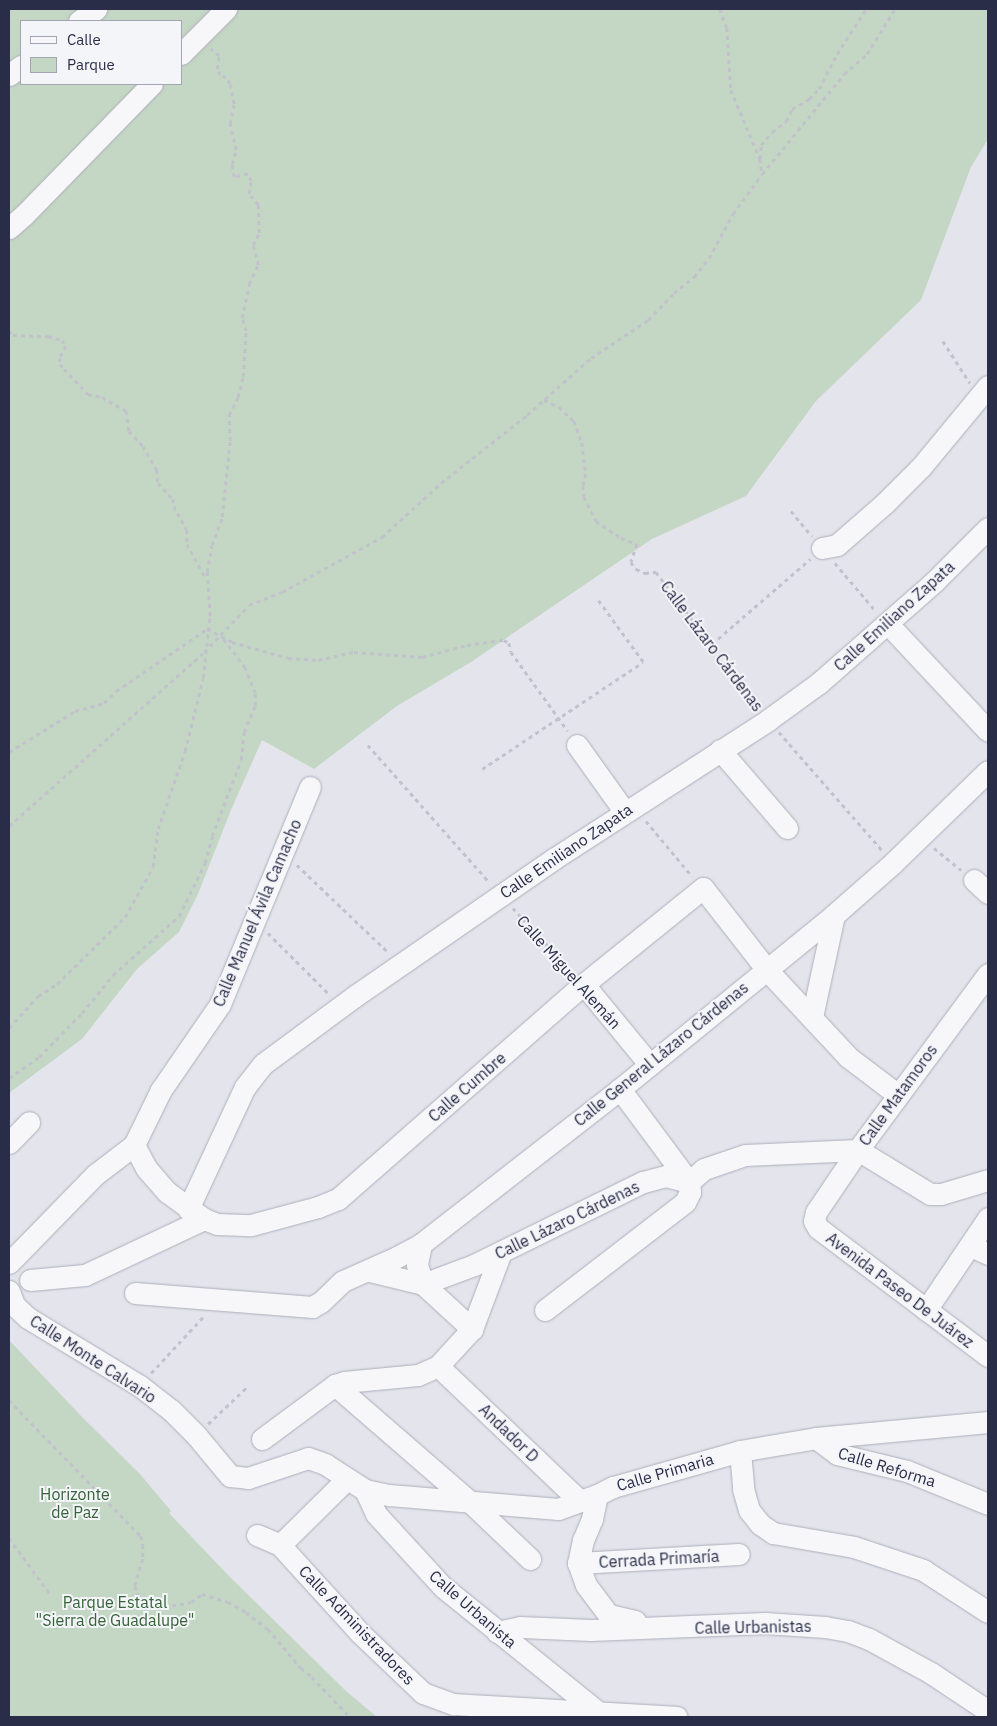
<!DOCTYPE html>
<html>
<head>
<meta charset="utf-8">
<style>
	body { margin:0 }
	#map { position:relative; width:997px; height:1726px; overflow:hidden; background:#e4e5ec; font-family:"IBM Plex Sans",sans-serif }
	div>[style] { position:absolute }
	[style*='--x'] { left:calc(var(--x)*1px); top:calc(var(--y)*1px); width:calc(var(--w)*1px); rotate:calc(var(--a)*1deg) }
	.green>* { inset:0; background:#c4d7c4 }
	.path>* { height:2.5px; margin-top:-1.25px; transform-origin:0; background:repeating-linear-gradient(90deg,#c1c2cb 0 4px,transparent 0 8px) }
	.roads { filter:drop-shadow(0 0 1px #acaeba) drop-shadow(0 0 1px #acaeba) }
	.minor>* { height:21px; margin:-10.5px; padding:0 10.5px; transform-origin:10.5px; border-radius:10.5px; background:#f7f7fa }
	span { translate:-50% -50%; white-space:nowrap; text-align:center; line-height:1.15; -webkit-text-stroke:4px #f4f5f9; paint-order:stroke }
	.street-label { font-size:16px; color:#292d47 }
	.park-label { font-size:16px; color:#366338 }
	.frame { position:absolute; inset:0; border:10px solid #292d47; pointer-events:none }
	.legend { position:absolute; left:20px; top:20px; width:162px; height:65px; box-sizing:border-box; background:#f4f5f9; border:1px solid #a3a5b2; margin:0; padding:6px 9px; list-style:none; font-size:15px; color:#292d47 }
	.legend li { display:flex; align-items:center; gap:10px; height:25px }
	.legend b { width:25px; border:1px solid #a3a5b2 }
</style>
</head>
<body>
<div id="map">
	<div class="green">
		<i style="clip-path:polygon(evenodd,9px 9px,988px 9px,988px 139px,971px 167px,921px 300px,816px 401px,746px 496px,652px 539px,471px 662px,397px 706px,314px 769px,262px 740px,231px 810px,198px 894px,179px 932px,137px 969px,82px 1039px,9px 1093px,9px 9px,21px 21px,181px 21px,181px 84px,21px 84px,21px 21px)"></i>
		<i style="clip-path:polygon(9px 1340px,83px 1418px,140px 1474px,171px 1511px,169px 1513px,228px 1575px,346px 1691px,377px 1717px,9px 1717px)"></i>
	</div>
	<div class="path">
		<i style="--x:720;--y:9;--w:20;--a:70"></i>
		<i style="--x:727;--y:28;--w:62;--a:86.3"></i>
		<i style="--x:731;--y:90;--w:75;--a:67.2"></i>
		<i style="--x:760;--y:159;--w:15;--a:82"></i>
		<i style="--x:760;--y:159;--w:14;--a:-86"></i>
		<i style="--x:761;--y:145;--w:17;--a:-50"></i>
		<i style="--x:772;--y:132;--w:18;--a:-38"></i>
		<i style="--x:786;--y:121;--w:13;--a:-63"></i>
		<i style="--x:792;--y:109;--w:20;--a:-30"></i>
		<i style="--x:809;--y:99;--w:14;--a:-45"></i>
		<i style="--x:819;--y:89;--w:39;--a:-63"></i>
		<i style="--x:837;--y:54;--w:54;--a:-57.2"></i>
		<i style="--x:9;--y:321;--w:5;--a:90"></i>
		<i style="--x:9;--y:331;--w:6;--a:45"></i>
		<i style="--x:13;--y:335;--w:35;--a:2"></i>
		<i style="--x:48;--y:336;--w:15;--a:16"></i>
		<i style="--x:62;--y:340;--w:7;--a:56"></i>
		<i style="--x:66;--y:346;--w:13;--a:117"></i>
		<i style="--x:60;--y:358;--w:6;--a:90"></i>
		<i style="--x:60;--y:364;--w:6;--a:51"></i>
		<i style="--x:64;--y:369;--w:35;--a:46"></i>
		<i style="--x:88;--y:394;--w:14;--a:12"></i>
		<i style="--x:102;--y:397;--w:28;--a:30"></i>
		<i style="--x:126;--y:411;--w:20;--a:81"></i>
		<i style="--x:129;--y:431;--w:21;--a:47"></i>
		<i style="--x:143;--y:446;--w:28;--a:60"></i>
		<i style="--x:157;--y:470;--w:13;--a:86"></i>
		<i style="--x:158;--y:483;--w:22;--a:47"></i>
		<i style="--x:173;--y:499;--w:7;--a:82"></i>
		<i style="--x:174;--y:506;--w:27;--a:62"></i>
		<i style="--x:187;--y:530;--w:14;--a:90"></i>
		<i style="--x:187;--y:544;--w:39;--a:61"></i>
		<i style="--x:943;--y:341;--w:50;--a:57.3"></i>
		<i style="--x:544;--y:400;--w:17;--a:25"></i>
		<i style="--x:559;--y:407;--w:21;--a:43"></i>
		<i style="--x:574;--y:421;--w:23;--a:70"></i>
		<i style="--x:582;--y:443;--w:31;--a:83"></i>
		<i style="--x:586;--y:474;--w:12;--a:104"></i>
		<i style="--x:583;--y:486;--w:11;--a:85"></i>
		<i style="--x:584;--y:497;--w:27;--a:63"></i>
		<i style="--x:596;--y:521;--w:30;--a:34"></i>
		<i style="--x:621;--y:538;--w:17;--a:21"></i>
		<i style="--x:637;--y:544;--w:19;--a:108"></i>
		<i style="--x:631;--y:562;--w:9;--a:54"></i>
		<i style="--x:636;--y:569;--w:10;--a:24"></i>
		<i style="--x:645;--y:573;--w:11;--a:-5"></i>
		<i style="--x:656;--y:572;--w:168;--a:52.7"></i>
		<i style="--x:791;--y:511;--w:33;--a:50"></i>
		<i style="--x:835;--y:563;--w:62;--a:49.6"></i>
		<i style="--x:712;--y:644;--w:130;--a:-40.9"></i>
		<i style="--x:779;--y:732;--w:157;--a:48.9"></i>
		<i style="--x:368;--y:745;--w:183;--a:48.5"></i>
		<i style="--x:9;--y:752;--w:78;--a:-31.8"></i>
		<i style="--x:75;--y:711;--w:30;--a:-15"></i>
		<i style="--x:104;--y:703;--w:17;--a:-45"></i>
		<i style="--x:116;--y:691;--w:110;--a:-34.3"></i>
		<i style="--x:207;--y:629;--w:28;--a:27"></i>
		<i style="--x:232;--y:642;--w:58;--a:15.9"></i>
		<i style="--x:288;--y:658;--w:30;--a:4"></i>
		<i style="--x:318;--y:660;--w:37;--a:-13"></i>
		<i style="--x:354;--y:652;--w:68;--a:4.2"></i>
		<i style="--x:422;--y:657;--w:47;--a:-14.9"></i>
		<i style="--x:467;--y:645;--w:37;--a:-8"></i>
		<i style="--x:504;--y:640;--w:6;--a:31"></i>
		<i style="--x:509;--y:643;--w:9;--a:77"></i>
		<i style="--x:511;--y:652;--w:97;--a:54.2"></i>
		<i style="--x:482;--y:769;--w:193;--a:-33.6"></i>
		<i style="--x:643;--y:662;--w:77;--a:-126"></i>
		<i style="--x:646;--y:821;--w:72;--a:50.1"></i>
		<i style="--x:9;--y:826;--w:261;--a:-41.7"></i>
		<i style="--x:204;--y:652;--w:65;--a:-46.2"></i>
		<i style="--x:249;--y:605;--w:35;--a:-22"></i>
		<i style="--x:282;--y:592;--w:114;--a:-28.8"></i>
		<i style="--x:382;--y:537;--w:80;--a:-42.5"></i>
		<i style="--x:441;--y:483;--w:110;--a:-38.3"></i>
		<i style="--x:527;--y:415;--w:86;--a:-41.7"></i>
		<i style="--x:591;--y:358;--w:69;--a:-33.7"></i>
		<i style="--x:648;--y:320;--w:37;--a:-46"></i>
		<i style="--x:674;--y:293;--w:26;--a:-39"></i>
		<i style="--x:694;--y:277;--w:24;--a:-52"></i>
		<i style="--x:709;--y:258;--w:50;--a:-61.4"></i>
		<i style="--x:733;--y:214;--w:49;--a:-54.1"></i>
		<i style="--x:762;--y:174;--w:129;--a:-50.6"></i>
		<i style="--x:844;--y:74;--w:30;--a:-41"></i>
		<i style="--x:867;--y:54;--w:53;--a:-58.1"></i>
		<i style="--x:934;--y:848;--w:35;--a:39"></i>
		<i style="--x:297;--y:865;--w:127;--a:43.7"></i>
		<i style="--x:513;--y:908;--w:87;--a:47.3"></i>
		<i style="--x:268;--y:933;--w:88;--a:45"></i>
		<i style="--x:9;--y:1028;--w:43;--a:-47.8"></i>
		<i style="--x:38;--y:996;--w:22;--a:-32"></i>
		<i style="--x:57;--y:984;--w:95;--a:-44.6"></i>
		<i style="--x:125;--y:917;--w:57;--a:-60.8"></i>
		<i style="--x:153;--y:867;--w:38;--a:-83"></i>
		<i style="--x:158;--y:829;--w:83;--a:-70.9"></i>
		<i style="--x:185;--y:751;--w:75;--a:-76.1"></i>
		<i style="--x:203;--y:678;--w:62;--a:-83.6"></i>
		<i style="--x:210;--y:616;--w:44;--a:-93.9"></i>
		<i style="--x:207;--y:572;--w:27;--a:-80"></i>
		<i style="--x:212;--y:545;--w:30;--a:-70"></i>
		<i style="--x:222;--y:517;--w:76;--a:-84"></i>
		<i style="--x:230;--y:441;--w:26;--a:-92"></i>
		<i style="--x:229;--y:415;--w:20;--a:-63"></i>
		<i style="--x:238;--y:397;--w:21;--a:-76"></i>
		<i style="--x:243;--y:377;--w:46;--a:-86.3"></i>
		<i style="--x:246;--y:331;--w:14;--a:-107"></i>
		<i style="--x:242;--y:318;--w:35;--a:-78"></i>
		<i style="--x:249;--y:284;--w:21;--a:-65"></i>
		<i style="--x:258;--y:265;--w:21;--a:-104"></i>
		<i style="--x:253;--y:245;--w:13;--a:-63"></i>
		<i style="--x:259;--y:233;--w:28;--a:-92"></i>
		<i style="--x:258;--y:205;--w:14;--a:-129"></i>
		<i style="--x:249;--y:194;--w:13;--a:-81"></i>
		<i style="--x:251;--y:181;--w:8;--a:-113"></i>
		<i style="--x:248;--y:174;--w:14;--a:168"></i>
		<i style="--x:234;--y:177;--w:13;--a:-99"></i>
		<i style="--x:232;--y:164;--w:15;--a:-74"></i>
		<i style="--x:236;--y:150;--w:27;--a:-103"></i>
		<i style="--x:230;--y:124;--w:20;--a:-79"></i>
		<i style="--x:234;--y:104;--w:20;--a:-101"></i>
		<i style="--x:230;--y:84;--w:7;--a:-124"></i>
		<i style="--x:226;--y:78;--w:7;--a:-153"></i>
		<i style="--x:220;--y:75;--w:7;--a:-117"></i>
		<i style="--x:217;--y:69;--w:13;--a:-81"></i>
		<i style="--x:219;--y:56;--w:11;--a:-139"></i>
		<i style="--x:9;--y:1078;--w:37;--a:-35"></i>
		<i style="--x:39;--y:1057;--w:62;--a:-45.7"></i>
		<i style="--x:82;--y:1013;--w:49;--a:-50.8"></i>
		<i style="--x:113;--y:975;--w:89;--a:-41.8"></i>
		<i style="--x:179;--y:916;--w:59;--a:-63.9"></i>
		<i style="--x:205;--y:863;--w:28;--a:-75"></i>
		<i style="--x:212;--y:836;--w:81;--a:-69.1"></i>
		<i style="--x:241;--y:760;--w:28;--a:-84"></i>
		<i style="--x:244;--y:732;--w:28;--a:-67"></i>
		<i style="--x:255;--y:706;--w:13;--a:-90"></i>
		<i style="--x:255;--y:693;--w:27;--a:-112"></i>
		<i style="--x:245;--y:668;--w:40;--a:-127"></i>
		<i style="--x:151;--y:1373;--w:76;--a:-47.1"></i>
		<i style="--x:9;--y:1400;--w:190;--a:45.9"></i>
		<i style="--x:141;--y:1536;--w:9;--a:77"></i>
		<i style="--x:143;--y:1545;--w:14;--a:90"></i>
		<i style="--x:143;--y:1559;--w:28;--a:107"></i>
		<i style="--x:135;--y:1586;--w:15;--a:70"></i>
		<i style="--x:140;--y:1600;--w:6;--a:39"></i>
		<i style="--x:145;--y:1604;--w:19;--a:9"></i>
		<i style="--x:164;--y:1607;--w:27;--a:-10"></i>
		<i style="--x:191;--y:1602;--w:14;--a:-36"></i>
		<i style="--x:202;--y:1594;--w:27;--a:17"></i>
		<i style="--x:228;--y:1602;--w:21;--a:29"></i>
		<i style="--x:246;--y:1612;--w:28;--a:38"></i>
		<i style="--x:268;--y:1629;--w:51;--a:49.8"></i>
		<i style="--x:301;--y:1668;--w:14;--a:39"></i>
		<i style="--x:312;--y:1677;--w:55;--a:46.5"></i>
		<i style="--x:208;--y:1424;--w:54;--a:-43.5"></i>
		<i style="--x:9;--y:1538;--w:71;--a:53.6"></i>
	</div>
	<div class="roads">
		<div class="minor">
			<i style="--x:79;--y:21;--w:21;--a:-35"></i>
			<i style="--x:181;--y:54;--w:64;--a:-45"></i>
			<i style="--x:9;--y:75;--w:15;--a:-37"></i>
			<i style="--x:9;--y:228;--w:20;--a:-41"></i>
			<i style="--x:24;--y:215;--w:183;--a:-45.7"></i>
			<i style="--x:822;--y:548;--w:15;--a:-11"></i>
			<i style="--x:837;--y:545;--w:64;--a:-41.2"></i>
			<i style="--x:885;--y:503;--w:51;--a:-45"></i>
			<i style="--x:921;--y:467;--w:105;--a:-50.4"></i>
			<i style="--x:888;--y:624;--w:146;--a:46.9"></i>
			<i style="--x:577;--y:745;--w:81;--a:54.5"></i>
			<i style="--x:720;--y:750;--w:103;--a:49.3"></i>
			<i style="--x:974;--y:880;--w:19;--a:43"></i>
			<i style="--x:988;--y:974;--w:219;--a:126.5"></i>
			<i style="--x:858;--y:1150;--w:75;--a:124.1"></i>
			<i style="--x:816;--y:1212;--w:9;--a:103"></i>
			<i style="--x:814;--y:1221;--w:8;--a:60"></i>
			<i style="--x:818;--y:1228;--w:213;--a:37"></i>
			<i style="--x:590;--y:992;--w:94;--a:50.6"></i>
			<i style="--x:812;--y:1017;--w:104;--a:-77.8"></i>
			<i style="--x:9;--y:1143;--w:29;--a:-46"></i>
			<i style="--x:134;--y:1145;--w:26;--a:62"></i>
			<i style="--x:146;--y:1168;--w:32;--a:49"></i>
			<i style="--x:167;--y:1192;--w:46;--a:36.1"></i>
			<i style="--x:204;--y:1219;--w:14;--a:21"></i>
			<i style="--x:217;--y:1224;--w:34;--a:2"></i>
			<i style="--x:251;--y:1225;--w:69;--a:-15"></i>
			<i style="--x:318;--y:1207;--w:22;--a:-22"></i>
			<i style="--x:338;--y:1199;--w:327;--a:-41.2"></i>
			<i style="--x:584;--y:984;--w:153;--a:-38.9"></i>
			<i style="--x:703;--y:888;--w:104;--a:52"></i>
			<i style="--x:767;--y:970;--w:119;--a:47"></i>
			<i style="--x:848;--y:1057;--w:61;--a:37.1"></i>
			<i style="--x:188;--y:1209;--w:135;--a:-65"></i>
			<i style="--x:245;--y:1087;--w:29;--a:-52"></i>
			<i style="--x:263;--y:1064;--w:114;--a:-36.5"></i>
			<i style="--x:355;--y:996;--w:243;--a:-34.6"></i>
			<i style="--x:555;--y:858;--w:254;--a:-32.9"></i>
			<i style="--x:768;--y:720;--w:63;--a:-36"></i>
			<i style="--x:819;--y:683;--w:154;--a:-41.3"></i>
			<i style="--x:935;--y:581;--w:75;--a:-45"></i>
			<i style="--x:421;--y:1244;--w:21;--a:101"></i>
			<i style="--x:417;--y:1265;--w:20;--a:72"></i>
			<i style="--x:423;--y:1284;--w:67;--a:42.6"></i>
			<i style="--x:971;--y:1246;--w:19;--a:25"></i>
			<i style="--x:9;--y:1263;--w:124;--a:-45.7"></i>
			<i style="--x:96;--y:1174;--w:48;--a:-37.3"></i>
			<i style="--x:134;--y:1145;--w:61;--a:-63.9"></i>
			<i style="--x:161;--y:1090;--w:104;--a:-55.5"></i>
			<i style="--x:220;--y:1004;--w:235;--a:-67.5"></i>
			<i style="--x:370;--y:1271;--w:55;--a:13.8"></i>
			<i style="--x:423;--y:1284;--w:54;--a:-20.4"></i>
			<i style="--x:474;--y:1265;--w:188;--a:-26.2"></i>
			<i style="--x:643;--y:1182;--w:24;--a:-15"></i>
			<i style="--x:666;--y:1176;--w:24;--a:15"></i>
			<i style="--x:689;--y:1182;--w:20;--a:-41"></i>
			<i style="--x:704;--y:1169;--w:43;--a:-18.9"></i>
			<i style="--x:745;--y:1155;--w:113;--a:-2.5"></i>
			<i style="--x:858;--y:1150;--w:84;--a:31.4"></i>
			<i style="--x:930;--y:1194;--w:11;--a:0"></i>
			<i style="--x:941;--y:1194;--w:49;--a:-16.6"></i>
			<i style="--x:30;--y:1280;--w:55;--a:-5.2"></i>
			<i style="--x:85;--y:1275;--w:132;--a:-25.2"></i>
			<i style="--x:9;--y:1291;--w:15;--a:70"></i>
			<i style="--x:14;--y:1305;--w:19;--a:43"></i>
			<i style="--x:28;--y:1318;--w:131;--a:31.3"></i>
			<i style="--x:140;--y:1386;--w:39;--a:38"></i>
			<i style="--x:171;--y:1410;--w:35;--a:45"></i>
			<i style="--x:196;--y:1435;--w:53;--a:50.3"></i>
			<i style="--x:230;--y:1476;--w:18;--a:6"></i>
			<i style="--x:248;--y:1478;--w:63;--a:-18.4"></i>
			<i style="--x:308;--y:1458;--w:18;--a:19"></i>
			<i style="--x:325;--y:1464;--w:48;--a:33"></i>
			<i style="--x:365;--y:1490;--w:25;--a:12"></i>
			<i style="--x:389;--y:1495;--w:170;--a:4.7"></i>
			<i style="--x:558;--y:1509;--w:41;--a:-19.7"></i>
			<i style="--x:597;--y:1495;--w:18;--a:-27"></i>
			<i style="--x:613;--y:1487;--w:132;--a:-15.8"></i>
			<i style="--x:740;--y:1451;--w:77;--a:-9.7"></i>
			<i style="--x:816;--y:1438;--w:173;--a:-5.3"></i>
			<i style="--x:135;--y:1293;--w:178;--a:4.5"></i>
			<i style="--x:312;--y:1307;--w:10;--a:-29"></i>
			<i style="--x:321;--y:1302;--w:30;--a:-44"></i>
			<i style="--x:343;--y:1281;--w:59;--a:-24"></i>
			<i style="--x:397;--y:1257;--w:27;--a:-28"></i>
			<i style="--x:421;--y:1244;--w:252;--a:-37.9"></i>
			<i style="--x:620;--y:1089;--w:276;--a:-39.1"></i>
			<i style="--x:834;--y:915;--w:79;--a:-41.4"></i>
			<i style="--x:893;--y:863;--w:132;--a:-44.1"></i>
			<i style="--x:545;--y:1310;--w:177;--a:-37.6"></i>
			<i style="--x:685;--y:1202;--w:11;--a:-63"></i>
			<i style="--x:690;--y:1192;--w:10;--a:-96"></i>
			<i style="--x:689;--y:1182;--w:116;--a:-126.6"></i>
			<i style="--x:926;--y:1310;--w:111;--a:-56"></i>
			<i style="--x:438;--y:1366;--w:196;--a:43.6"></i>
			<i style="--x:335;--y:1385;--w:179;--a:40.9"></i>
			<i style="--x:470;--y:1502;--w:83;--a:43.5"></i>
			<i style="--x:816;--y:1438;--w:26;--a:37"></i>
			<i style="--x:837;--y:1454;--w:72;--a:13.7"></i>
			<i style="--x:907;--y:1471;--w:87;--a:22.2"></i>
			<i style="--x:262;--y:1439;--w:91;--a:-36.5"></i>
			<i style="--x:335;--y:1385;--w:9;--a:-18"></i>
			<i style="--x:344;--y:1382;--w:74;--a:-5.4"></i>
			<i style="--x:418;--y:1375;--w:22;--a:-24"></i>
			<i style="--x:438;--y:1366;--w:50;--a:-47.4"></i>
			<i style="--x:472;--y:1329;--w:82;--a:-69.4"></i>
			<i style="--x:740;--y:1451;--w:38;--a:85"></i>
			<i style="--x:743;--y:1489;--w:22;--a:74"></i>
			<i style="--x:749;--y:1510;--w:18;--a:52"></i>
			<i style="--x:760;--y:1524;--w:16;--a:35"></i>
			<i style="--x:773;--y:1533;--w:82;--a:9.8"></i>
			<i style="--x:854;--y:1547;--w:73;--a:18.4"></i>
			<i style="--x:923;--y:1570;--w:77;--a:32.9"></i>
			<i style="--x:365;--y:1490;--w:26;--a:65"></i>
			<i style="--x:376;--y:1514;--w:99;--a:47.5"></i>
			<i style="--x:443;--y:1587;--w:199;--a:38.9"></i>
			<i style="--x:597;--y:1495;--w:25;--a:102"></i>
			<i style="--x:592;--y:1519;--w:23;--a:113"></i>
			<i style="--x:583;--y:1540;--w:24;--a:102"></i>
			<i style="--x:578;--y:1563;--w:23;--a:70"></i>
			<i style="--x:586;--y:1585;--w:38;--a:53"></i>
			<i style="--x:609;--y:1615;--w:27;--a:13"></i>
			<i style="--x:257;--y:1535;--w:25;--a:23"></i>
			<i style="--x:280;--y:1545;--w:119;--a:47.7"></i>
			<i style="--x:360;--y:1633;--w:87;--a:43.6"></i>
			<i style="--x:423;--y:1693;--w:33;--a:20"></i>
			<i style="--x:454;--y:1704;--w:223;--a:3.3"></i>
			<i style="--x:280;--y:1545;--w:94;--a:-44.6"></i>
			<i style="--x:578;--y:1563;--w:161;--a:-3.2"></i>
			<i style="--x:497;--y:1632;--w:24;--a:-12"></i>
			<i style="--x:520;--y:1627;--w:71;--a:2.4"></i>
			<i style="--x:591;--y:1630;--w:174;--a:-2.3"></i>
			<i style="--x:765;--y:1623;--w:60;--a:3.8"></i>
			<i style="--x:825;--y:1627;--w:23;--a:10"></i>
			<i style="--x:848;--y:1631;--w:22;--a:21"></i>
			<i style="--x:869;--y:1639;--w:71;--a:28.7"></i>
			<i style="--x:931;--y:1673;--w:69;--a:33.7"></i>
		</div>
	</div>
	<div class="street-label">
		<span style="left:894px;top:616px;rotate:-42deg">Calle Emiliano Zapata</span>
		<span style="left:712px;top:646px;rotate:53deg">Calle Lázaro Cárdenas</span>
		<span style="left:566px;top:851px;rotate:-34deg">Calle Emiliano Zapata</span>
		<span style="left:257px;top:913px;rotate:-67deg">Calle Manuel Ávila Camacho</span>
		<span style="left:569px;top:972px;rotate:48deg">Calle Miguel Alemán</span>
		<span style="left:661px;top:1054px;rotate:-39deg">Calle General Lázaro Cárdenas</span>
		<span style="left:467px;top:1087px;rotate:-41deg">Calle Cumbre</span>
		<span style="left:898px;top:1095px;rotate:-54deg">Calle Matamoros</span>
		<span style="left:567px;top:1220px;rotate:-26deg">Calle Lázaro Cárdenas</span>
		<span style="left:900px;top:1290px;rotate:37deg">Avenida Paseo De Juárez</span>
		<span style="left:93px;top:1359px;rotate:33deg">Calle Monte Calvario</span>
		<span style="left:509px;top:1433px;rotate:44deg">Andador D</span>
		<span style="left:887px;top:1467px;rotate:17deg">Calle Reforma</span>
		<span style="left:665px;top:1472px;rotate:-16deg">Calle Primaria</span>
		<span style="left:659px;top:1559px;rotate:-3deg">Cerrada Primaría</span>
		<span style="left:473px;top:1609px;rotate:41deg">Calle Urbanista</span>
		<span style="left:357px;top:1625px;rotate:46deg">Calle Administradores</span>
		<span style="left:753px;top:1627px;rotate:-1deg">Calle Urbanistas</span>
	</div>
	<div class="park-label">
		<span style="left:75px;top:1503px">Horizonte<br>de Paz</span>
		<span style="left:115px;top:1611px">Parque Estatal<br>"Sierra de Guadalupe"</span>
	</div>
	<div class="frame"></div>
	<ul class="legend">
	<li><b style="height:6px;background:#f7f7fa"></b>Calle</li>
	<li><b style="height:14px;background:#c4d7c4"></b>Parque</li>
	</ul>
</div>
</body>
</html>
